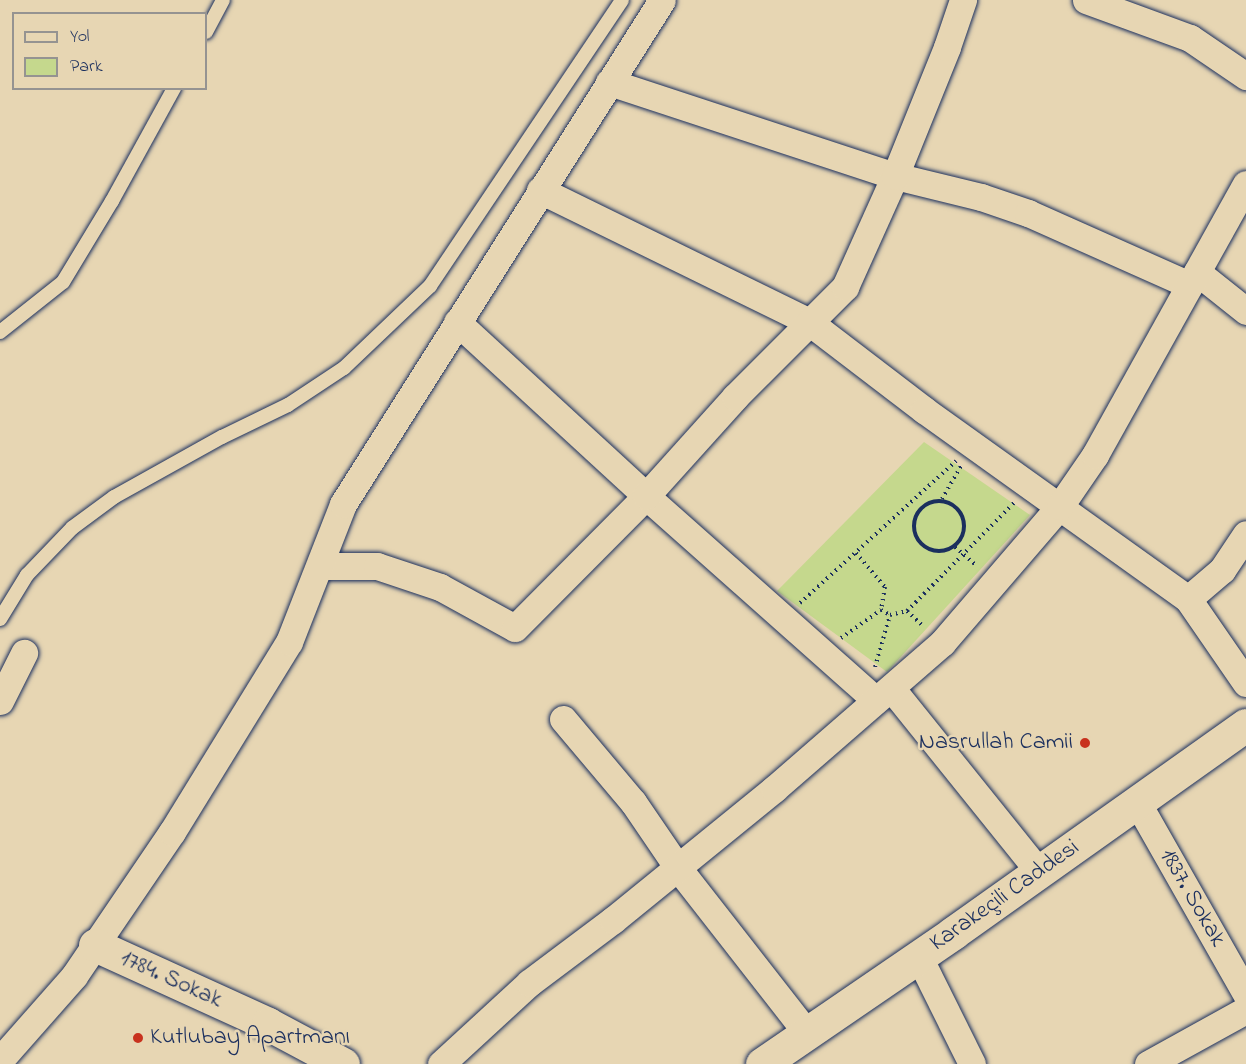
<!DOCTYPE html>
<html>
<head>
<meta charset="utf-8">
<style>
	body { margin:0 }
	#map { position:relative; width:1246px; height:1064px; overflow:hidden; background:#e7d6b3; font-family:"Indie Flower",sans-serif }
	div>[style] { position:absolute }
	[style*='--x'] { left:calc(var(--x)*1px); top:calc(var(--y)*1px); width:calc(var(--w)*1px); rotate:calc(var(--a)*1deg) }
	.green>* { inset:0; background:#c5d88d }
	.path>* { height:4px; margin-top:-2px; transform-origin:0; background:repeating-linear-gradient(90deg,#1b2f5e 0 1.5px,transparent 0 6px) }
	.path>.ring { margin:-2px; padding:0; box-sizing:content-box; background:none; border:4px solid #1b2f5e; border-radius:50% }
	.roads { filter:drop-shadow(0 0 2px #1b2f5e) drop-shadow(0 0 2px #1b2f5e) }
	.service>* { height:14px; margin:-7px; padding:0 7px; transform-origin:7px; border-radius:7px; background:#e7d6b3 }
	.minor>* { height:27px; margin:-13.5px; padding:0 13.5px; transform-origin:13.5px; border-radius:13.5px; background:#e7d6b3 }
	.tertiary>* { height:33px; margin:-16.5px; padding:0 16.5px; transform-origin:16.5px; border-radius:16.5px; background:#e7d6b3 }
	.secondary>* { height:33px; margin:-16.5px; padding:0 16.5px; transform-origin:16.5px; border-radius:16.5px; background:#e7d6b3 }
	.dots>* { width:16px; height:16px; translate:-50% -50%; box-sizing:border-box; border:3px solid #e7d6b3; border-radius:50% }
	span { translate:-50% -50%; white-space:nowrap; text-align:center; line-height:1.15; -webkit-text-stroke:5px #e7d6b3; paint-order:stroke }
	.poi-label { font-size:24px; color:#1b2f5e }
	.right { translate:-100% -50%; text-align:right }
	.left { translate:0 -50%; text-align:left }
	.street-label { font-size:24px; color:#1b2f5e }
	.legend { position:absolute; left:12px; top:12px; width:195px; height:78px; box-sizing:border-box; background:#e7d6b3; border:2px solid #959391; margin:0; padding:8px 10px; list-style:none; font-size:18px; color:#1b2f5e }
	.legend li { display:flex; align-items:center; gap:12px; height:30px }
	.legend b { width:30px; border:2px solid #959391 }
</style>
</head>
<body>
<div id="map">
	<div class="green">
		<i style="clip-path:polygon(924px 442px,1030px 515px,887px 672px,777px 591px)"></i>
	</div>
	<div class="path">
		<i style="--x:942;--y:499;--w:38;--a:-60"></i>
		<i class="ring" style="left:914px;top:501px;width:46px;height:46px"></i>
		<i style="--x:955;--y:547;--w:29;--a:41"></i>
		<i style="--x:856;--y:553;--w:45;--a:49.5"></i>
		<i style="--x:885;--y:587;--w:23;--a:100"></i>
		<i style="--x:881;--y:610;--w:10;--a:29"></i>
		<i style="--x:890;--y:615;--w:17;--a:-13"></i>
		<i style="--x:907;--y:611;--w:152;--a:-45.3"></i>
		<i style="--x:800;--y:603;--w:211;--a:-42.3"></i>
		<i style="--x:907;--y:611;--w:23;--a:43"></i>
		<i style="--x:841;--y:638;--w:49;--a:-35"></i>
		<i style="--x:875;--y:667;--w:54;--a:-73.9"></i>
	</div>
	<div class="roads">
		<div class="service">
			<i style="--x:206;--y:32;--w:36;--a:-62"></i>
			<i style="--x:0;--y:332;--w:80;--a:-38.4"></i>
			<i style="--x:63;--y:282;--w:95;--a:-58.8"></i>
			<i style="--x:112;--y:201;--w:129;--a:-61.2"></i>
			<i style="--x:0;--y:619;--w:52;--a:-58.5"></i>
			<i style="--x:27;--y:575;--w:65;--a:-46.2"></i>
			<i style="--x:72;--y:528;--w:52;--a:-36.4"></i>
			<i style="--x:114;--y:497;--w:124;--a:-29.1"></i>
			<i style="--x:222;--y:437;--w:73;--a:-25.9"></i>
			<i style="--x:288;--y:405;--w:67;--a:-33.5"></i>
			<i style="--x:344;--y:368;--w:119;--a:-43.6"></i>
			<i style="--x:430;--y:286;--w:344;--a:-56.1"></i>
		</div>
		<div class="minor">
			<i style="--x:1086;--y:0;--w:111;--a:20.1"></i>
			<i style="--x:1190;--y:38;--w:68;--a:34.2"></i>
			<i style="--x:609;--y:82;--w:301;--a:18.2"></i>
			<i style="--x:895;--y:176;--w:89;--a:13.7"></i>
			<i style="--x:981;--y:197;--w:50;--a:18.8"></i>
			<i style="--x:1028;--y:213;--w:177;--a:24"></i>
			<i style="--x:540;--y:190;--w:300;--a:26.1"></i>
			<i style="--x:809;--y:322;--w:145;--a:37.4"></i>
			<i style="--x:924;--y:410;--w:325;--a:35.6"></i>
			<i style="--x:1188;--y:599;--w:102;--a:55.4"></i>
			<i style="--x:1197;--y:272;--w:63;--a:38.5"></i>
			<i style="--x:457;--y:322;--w:257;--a:42.6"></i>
			<i style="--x:646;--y:496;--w:307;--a:41.6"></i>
			<i style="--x:321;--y:566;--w:56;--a:0"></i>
			<i style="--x:377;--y:566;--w:66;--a:18.4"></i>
			<i style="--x:440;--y:587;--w:85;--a:28.7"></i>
			<i style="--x:515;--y:628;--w:186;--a:-45.2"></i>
			<i style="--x:646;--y:496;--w:133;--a:-48"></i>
			<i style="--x:735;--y:397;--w:156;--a:-45"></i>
			<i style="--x:845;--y:287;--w:122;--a:-65.8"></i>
			<i style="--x:895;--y:176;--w:139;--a:-68"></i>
			<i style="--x:947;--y:47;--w:50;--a:-71.2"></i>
			<i style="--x:1188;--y:599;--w:45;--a:-40.5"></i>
			<i style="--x:1222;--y:570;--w:43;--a:-56.3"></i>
			<i style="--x:892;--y:689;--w:235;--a:51.2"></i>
			<i style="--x:0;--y:701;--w:54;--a:-63.4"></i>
			<i style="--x:563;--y:719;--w:109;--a:49.9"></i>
			<i style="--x:633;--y:802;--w:80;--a:55.7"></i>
			<i style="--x:678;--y:868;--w:209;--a:52"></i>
			<i style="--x:1137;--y:802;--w:221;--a:60.4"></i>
			<i style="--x:919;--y:957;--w:119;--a:63.6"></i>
			<i style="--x:0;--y:1060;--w:112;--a:-48.6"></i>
			<i style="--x:74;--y:976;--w:174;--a:-55.8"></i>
			<i style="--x:172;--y:832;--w:223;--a:-58.4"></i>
			<i style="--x:289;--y:642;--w:148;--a:-68.6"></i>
			<i style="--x:343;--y:504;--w:596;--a:-57.67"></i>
			<i style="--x:441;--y:1064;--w:120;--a:-42.6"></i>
			<i style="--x:529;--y:983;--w:105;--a:-36.9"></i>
			<i style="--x:613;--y:920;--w:208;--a:-39.1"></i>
			<i style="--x:774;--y:789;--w:223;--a:-41"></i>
			<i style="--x:942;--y:643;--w:181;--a:-49.3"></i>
			<i style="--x:1060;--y:506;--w:62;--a:-55.5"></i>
			<i style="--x:1095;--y:455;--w:310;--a:-60.9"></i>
			<i style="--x:1148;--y:1064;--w:112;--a:-28.9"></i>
		</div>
		<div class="tertiary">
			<i style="--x:95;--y:945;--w:190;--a:24.5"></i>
			<i style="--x:268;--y:1024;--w:85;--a:28.1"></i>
		</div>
		<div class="secondary">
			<i style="--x:762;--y:1064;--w:232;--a:-34.4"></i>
			<i style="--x:953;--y:933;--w:359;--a:-35.4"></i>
		</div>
	</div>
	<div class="dots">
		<i style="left:1085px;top:743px;background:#c8321e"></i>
		<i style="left:138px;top:1038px;background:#c8321e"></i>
	</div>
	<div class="poi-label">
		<span class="right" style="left:1073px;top:743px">Nasrullah Camii</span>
		<span class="left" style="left:150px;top:1038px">Kutlubay Apartmanı</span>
	</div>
	<div class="street-label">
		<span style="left:1005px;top:896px;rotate:-35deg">Karakeçili Caddesi</span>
		<span style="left:1192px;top:898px;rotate:60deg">1837. Sokak</span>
		<span style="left:171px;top:980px;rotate:24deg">1784. Sokak</span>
	</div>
	<ul class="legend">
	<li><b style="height:8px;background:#e7d6b3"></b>Yol</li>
	<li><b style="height:16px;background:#c5d88d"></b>Park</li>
	</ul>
</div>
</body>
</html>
